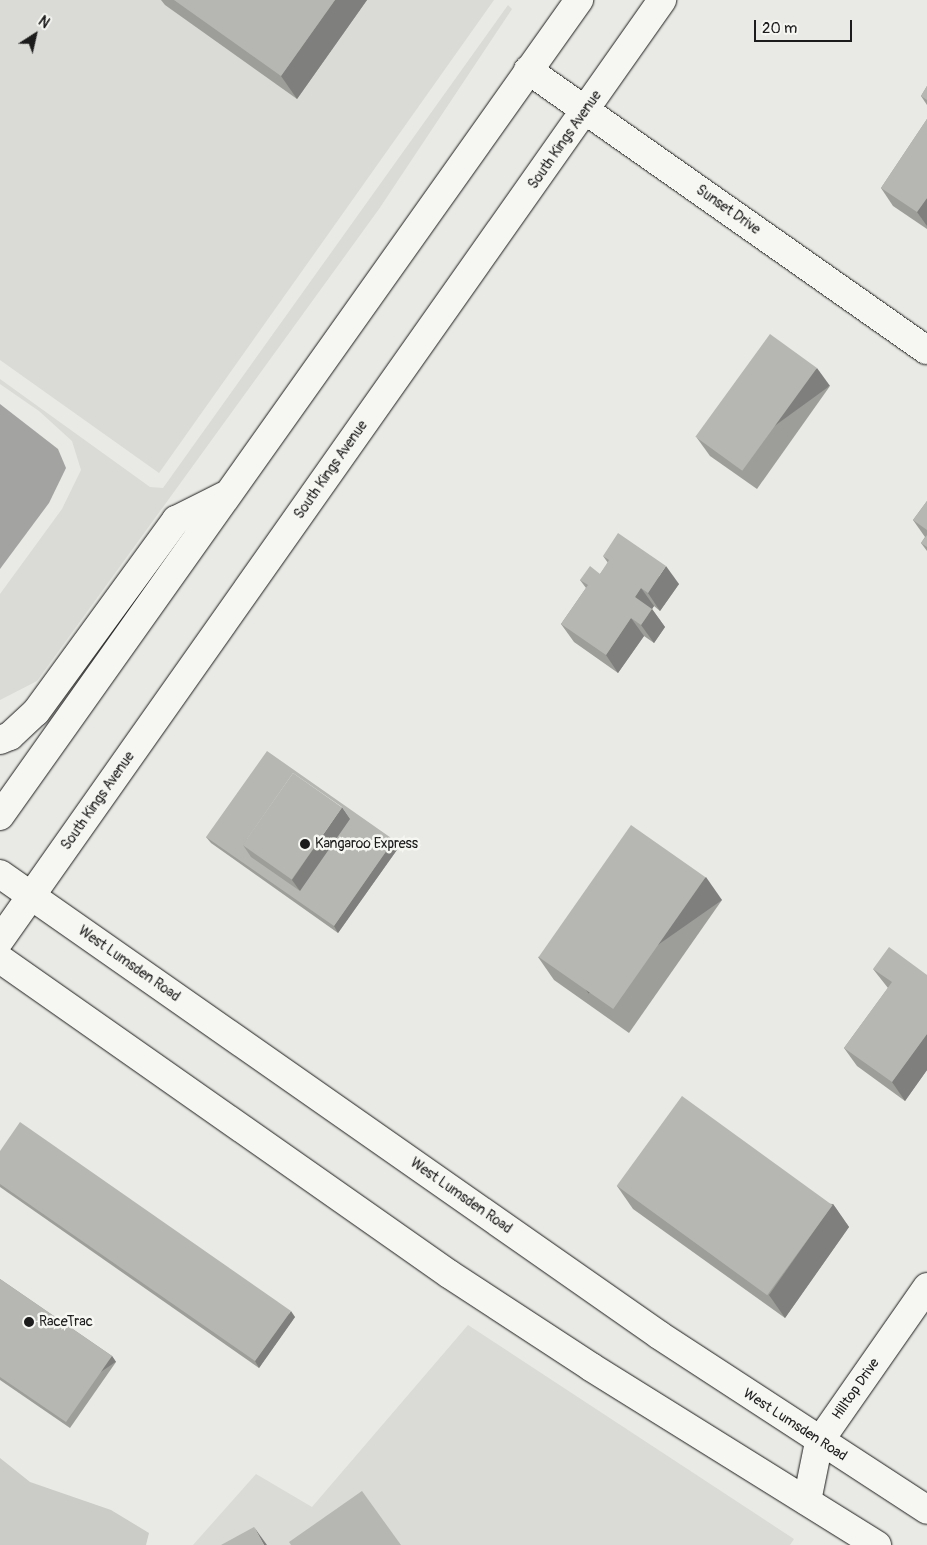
<!DOCTYPE html>
<html>
<head>
<meta charset="utf-8">
<style>
	body { margin:0 }
	#map { position:relative; width:927px; height:1545px; overflow:hidden; background:#e9e9e5; font-family:Pangolin,sans-serif }
	div>[style] { position:absolute }
	[style*='--x'] { left:calc(var(--x)*1px); top:calc(var(--y)*1px); width:calc(var(--w)*1px); rotate:calc(var(--a)*1deg) }
	.built>* { inset:0; background:#dadad6 }
	.green>* { inset:0; background:#cbcbc7 }
	.water>* { inset:0; background:#a3a3a1 }
	.roads { filter:drop-shadow(0 0 1px #1c1c1c) drop-shadow(0 0 1px #1c1c1c) }
	.street>* { height:28px; margin:-14px; padding:0 14px; transform-origin:14px; border-radius:14px; background:#f6f6f2 }
	.secondary>* { height:28px; margin:-14px; padding:0 14px; transform-origin:14px; border-radius:14px; background:#f6f6f2 }
	.wall>* { inset:0; background:#9d9d9a }
	.shaded-wall>* { inset:0; background:#7f7f7d; transform-origin:0 0 }
	.building>* { inset:0; background:#b6b6b3; transform-origin:0 0 }
	.dots>* { width:14px; height:14px; translate:-50% -50%; box-sizing:border-box; border:2px solid #f6f6f2; border-radius:50% }
	span { translate:-50% -50%; white-space:nowrap; text-align:center; line-height:1.15; -webkit-text-stroke:5px #f6f6f2; paint-order:stroke }
	.street-label { font-size:14px; color:#1c1c1c }
	.poi-label { font-size:14px; color:#1c1c1c }
	.left { translate:0 -50%; text-align:left }
	.north { position:absolute; left:10px; top:10px; width:50px; height:50px; -webkit-text-stroke:4px #f6f6f2; paint-order:stroke; rotate:35deg; font-size:14px; font-weight:700; line-height:20px; text-align:center; color:#1c1c1c }
	.north::after { content:''; display:block; margin:auto; width:18px; height:22px; background:#1c1c1c; clip-path:polygon(50% 0,100% 100%,50% 72%,0 100%) }
	.scale { position:absolute; left:754px; top:20px; width:98px; height:22px; box-sizing:border-box; border:2px solid #1c1c1c; border-top:0; padding-left:6px; font-size:15px; line-height:18px; white-space:nowrap; color:#1c1c1c; -webkit-text-stroke:4px #f6f6f2; paint-order:stroke }
</style>
</head>
<body>
<div id="map">
	<div class="built">
		<i style="clip-path:polygon(0 0,494px 0,159px 473px,0 360px)"></i>
		<i style="clip-path:polygon(508px 5px,512px 9px,379px 209px,37px 681px,0 700px,0 594px,62px 509px,81px 470px,72px 441px,39px 411px,0 384px,0 379px,150px 487px,163px 488px)"></i>
		<i style="clip-path:polygon(468px 1325px,794px 1539px,790px 1545px,193px 1545px,256px 1474px,312px 1507px)"></i>
	</div>
	<div class="green">
		<i style="clip-path:polygon(0 1458px,30px 1482px,111px 1510px,149px 1533px,146px 1545px,0 1545px)"></i>
	</div>
	<div class="water">
		<i style="clip-path:polygon(0 404px,58px 449px,66px 468px,49px 503px,0 569px)"></i>
	</div>
	<div class="roads">
		<div class="street">
			<i style="--x:528;--y:70;--w:487;--a:35.1"></i>
			<i style="--x:807;--y:1501;--w:60;--a:-78.5"></i>
			<i style="--x:819;--y:1442;--w:189;--a:-55.1"></i>
		</div>
		<div class="secondary">
			<i style="--x:0;--y:740;--w:11;--a:-22"></i>
			<i style="--x:10;--y:736;--w:35;--a:-43"></i>
			<i style="--x:36;--y:712;--w:238;--a:-53.9"></i>
			<i style="--x:176;--y:520;--w:54;--a:-26.6"></i>
			<i style="--x:0;--y:816;--w:1001;--a:-54.64"></i>
			<i style="--x:0;--y:874;--w:804;--a:34.97"></i>
			<i style="--x:659;--y:1335;--w:320;--a:33.1"></i>
			<i style="--x:0;--y:940;--w:1150;--a:-54.84"></i>
			<i style="--x:0;--y:959;--w:548;--a:35.05"></i>
			<i style="--x:449;--y:1274;--w:170;--a:33.2"></i>
			<i style="--x:591;--y:1367;--w:337;--a:31.9"></i>
		</div>
	</div>
	<div class="wall">
		<i style="clip-path:polygon(161px 0,367px 0,297px 99px,165px 5px)"></i>
		<i style="clip-path:polygon(927px 86px,927px 105px,921px 96px)"></i>
		<i style="clip-path:polygon(927px 119px,927px 229px,893px 206px,881px 188px)"></i>
		<i style="clip-path:polygon(830px 386px,757px 489px,710px 456px,697px 438px)"></i>
		<i style="clip-path:polygon(927px 501px,927px 551px,921px 543px,925px 537px,913px 520px)"></i>
		<i style="clip-path:polygon(603px 556px,679px 584px,660px 611px,654px 606px,652px 609px,665px 627px,654px 643px,644px 636px,618px 673px,574px 642px,561px 624px,586px 588px,580px 580px,600px 574px,608px 563px)"></i>
		<i style="clip-path:polygon(206px 837px,399px 847px,338px 933px,211px 843px)"></i>
		<i style="clip-path:polygon(722px 900px,629px 1033px,554px 980px,538px 957px)"></i>
		<i style="clip-path:polygon(873px 969px,927px 975px,927px 1070px,905px 1101px,857px 1066px,844px 1048px,888px 988px)"></i>
		<i style="clip-path:polygon(0 1151px,295px 1317px,259px 1368px,0 1187px)"></i>
		<i style="clip-path:polygon(617px 1186px,833px 1204px,849px 1227px,785px 1318px,633px 1209px)"></i>
		<i style="clip-path:polygon(0 1279px,112px 1356px,116px 1362px,70px 1428px,0 1380px)"></i>
	</div>
	<div class="shaded-wall">
		<i style="clip-path:polygon(335px 0,367px 0,297px 99px,281px 76px)"></i>
		<i style="clip-path:polygon(927px 198px,927px 226px,917px 212px)"></i>
		<i style="left:817px;top:368px;width:22px;height:126px;rotate:54deg"></i>
		<i style="clip-path:polygon(666px 566px,679px 584px,660px 611px,648px 593px)"></i>
		<i style="clip-path:polygon(641px 588px,654px 606px,648px 615px,635px 597px)"></i>
		<i style="clip-path:polygon(652px 609px,665px 627px,654px 643px,641px 625px)"></i>
		<i style="clip-path:polygon(631px 618px,644px 636px,618px 673px,606px 655px)"></i>
		<i style="clip-path:polygon(342px 807px,355px 825px,305px 898px,292px 880px)"></i>
		<i style="clip-path:polygon(394px 840px,399px 847px,338px 933px,334px 926px)"></i>
		<i style="left:706px;top:877px;width:28px;height:163px;rotate:55deg"></i>
		<i style="clip-path:polygon(927px 1034px,927px 1070px,905px 1101px,892px 1082px)"></i>
		<i style="clip-path:polygon(833px 1204px,849px 1227px,785px 1318px,769px 1295px)"></i>
		<i style="clip-path:polygon(291px 1311px,295px 1317px,259px 1368px,255px 1361px)"></i>
		<i style="left:112px;top:1356px;width:7px;height:80px;rotate:56deg"></i>
		<i style="clip-path:polygon(254px 1527px,267px 1545px,264px 1545px)"></i>
	</div>
	<div class="building">
		<i style="clip-path:polygon(174px 0,335px 0,281px 76px)"></i>
		<i style="clip-path:polygon(927px 86px,927px 100px,921px 96px)"></i>
		<i style="clip-path:polygon(927px 119px,927px 198px,917px 212px,881px 188px)"></i>
		<i style="left:770px;top:334px;width:58px;height:127px;rotate:36deg"></i>
		<i style="clip-path:polygon(927px 501px,927px 530px,913px 520px)"></i>
		<i style="clip-path:polygon(618px 533px,666px 566px,648px 593px,641px 588px,635px 597px,652px 609px,641px 625px,631px 618px,606px 655px,561px 624px,588px 585px,580px 580px,590px 566px,600px 574px,609px 560px,603px 556px)"></i>
		<i style="clip-path:polygon(927px 535px,927px 547px,921px 543px)"></i>
		<i style="clip-path:polygon(evenodd,267px 751px,394px 840px,334px 926px,206px 837px,267px 751px,293px 773px,342px 807px,350px 819px,300px 891px,251px 857px,243px 845px,293px 773px)"></i>
		<i style="left:293px;top:773px;width:60px;height:88px;rotate:35deg"></i>
		<i style="left:631px;top:825px;width:91px;height:161px;rotate:35deg"></i>
		<i style="clip-path:polygon(889px 947px,927px 975px,927px 1034px,892px 1082px,844px 1048px,892px 982px,873px 969px)"></i>
		<i style="left:682px;top:1096px;width:186px;height:111px;rotate:36deg"></i>
		<i style="clip-path:polygon(20px 1122px,291px 1311px,255px 1361px,0 1184px,0 1151px)"></i>
		<i style="clip-path:polygon(0 1279px,112px 1356px,66px 1422px,0 1377px)"></i>
		<i style="clip-path:polygon(362px 1491px,401px 1545px,291px 1545px,289px 1542px)"></i>
		<i style="clip-path:polygon(254px 1527px,264px 1545px,221px 1545px)"></i>
	</div>
	<div class="dots">
		<i style="left:305px;top:844px;background:#1c1c1c"></i>
		<i style="left:29px;top:1322px;background:#1c1c1c"></i>
	</div>
	<div class="street-label">
		<span style="left:565px;top:140px;rotate:-55deg">South Kings Avenue</span>
		<span style="left:728px;top:210px;rotate:35deg">Sunset Drive</span>
		<span style="left:331px;top:470px;rotate:-55deg">South Kings Avenue</span>
		<span style="left:98px;top:801px;rotate:-55deg">South Kings Avenue</span>
		<span style="left:129px;top:964px;rotate:35deg">West Lumsden Road</span>
		<span style="left:461px;top:1196px;rotate:35deg">West Lumsden Road</span>
		<span style="left:856px;top:1389px;rotate:-55deg">Hilltop Drive</span>
		<span style="left:795px;top:1425px;rotate:33deg">West Lumsden Road</span>
	</div>
	<div class="poi-label">
		<span class="left" style="left:315px;top:844px">Kangaroo Express</span>
		<span class="left" style="left:39px;top:1322px">RaceTrac</span>
	</div>
	<div class="north">N</div>
	<div class="scale">20 m</div>
</div>
</body>
</html>
